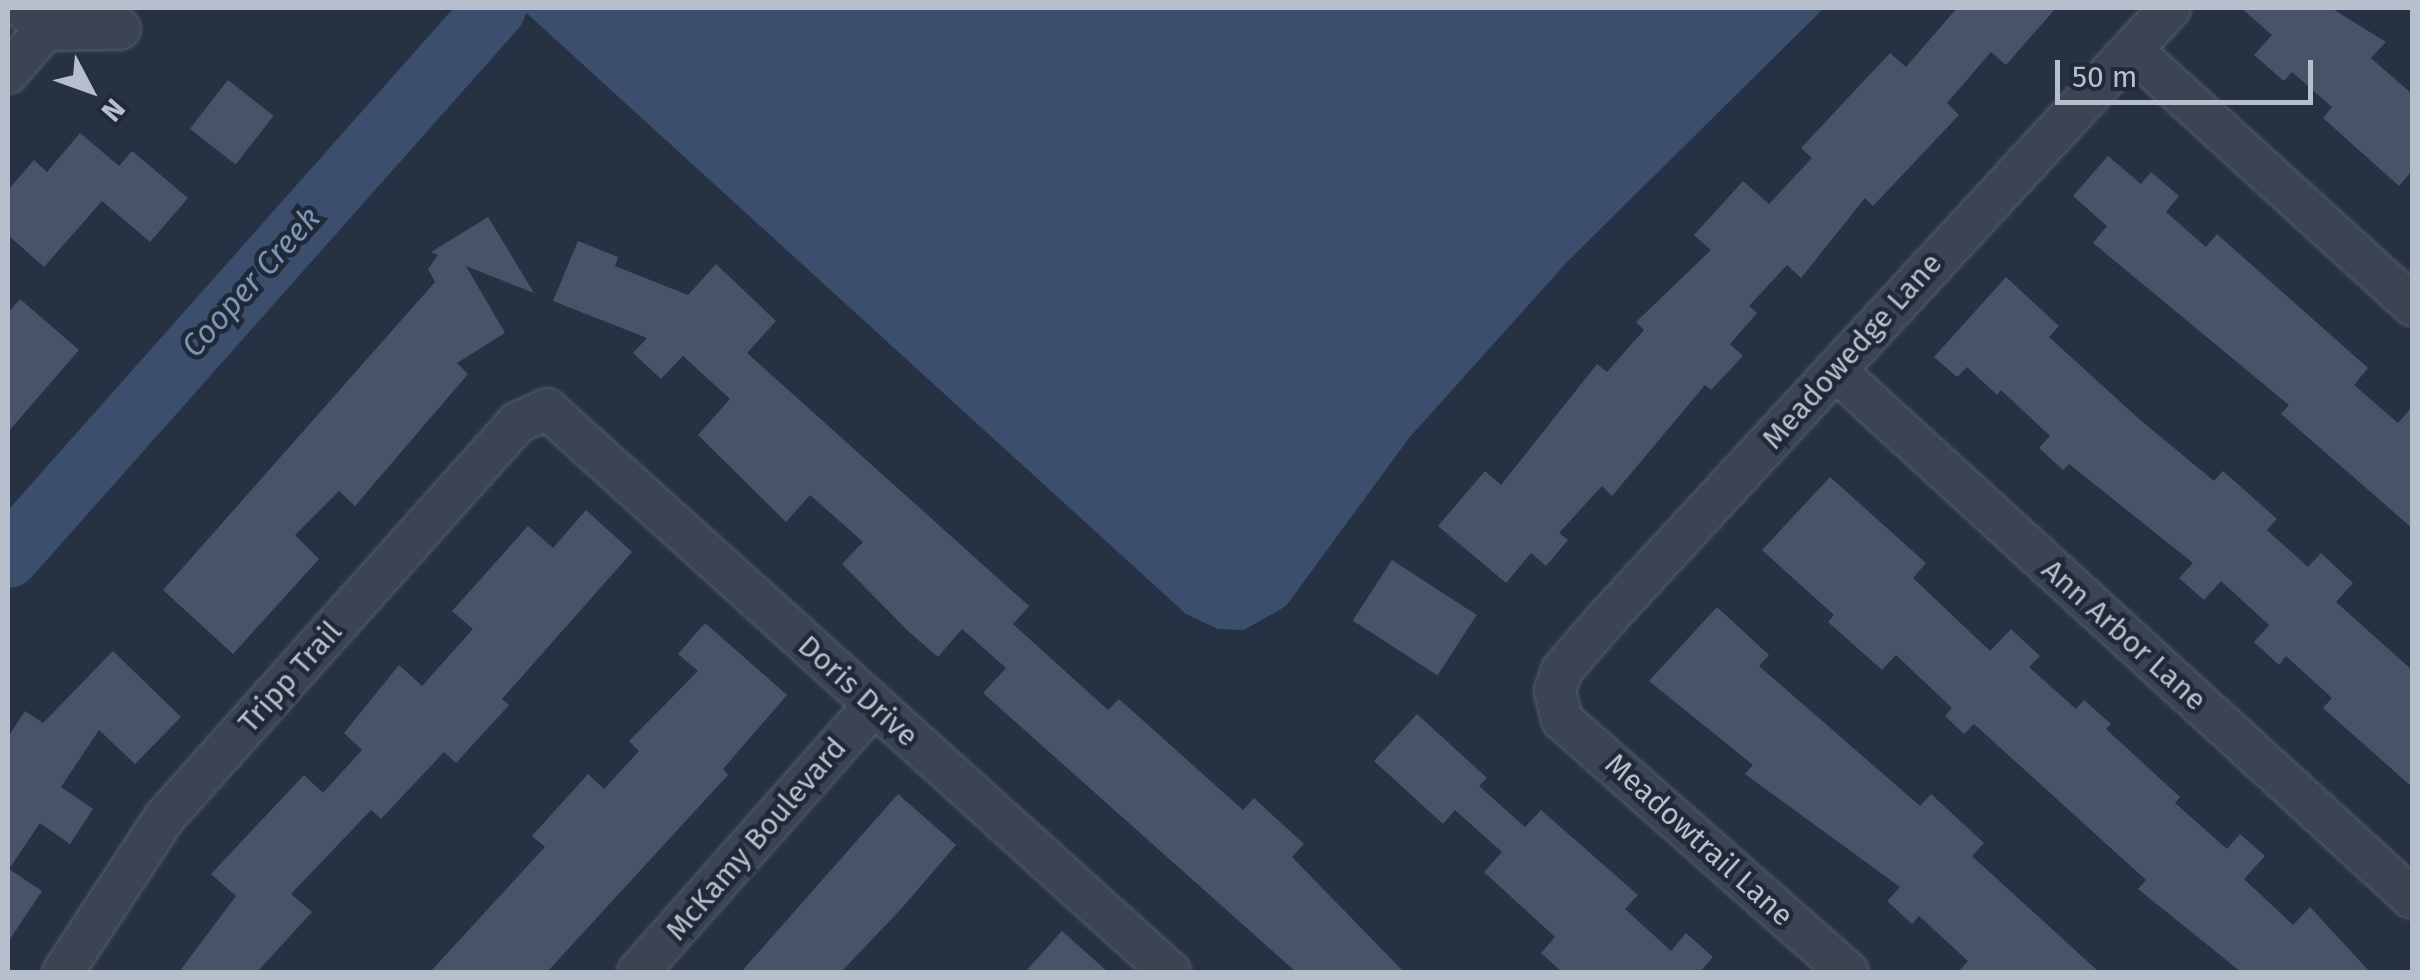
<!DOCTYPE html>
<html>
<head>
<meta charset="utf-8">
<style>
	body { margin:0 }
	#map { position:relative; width:2420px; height:980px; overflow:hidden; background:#263143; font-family:"Fira Sans",sans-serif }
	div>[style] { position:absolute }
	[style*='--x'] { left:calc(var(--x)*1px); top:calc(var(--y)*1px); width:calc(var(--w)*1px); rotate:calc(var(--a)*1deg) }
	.water>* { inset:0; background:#3b4e6c }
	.river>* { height:62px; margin:-31px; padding:0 31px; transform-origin:31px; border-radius:31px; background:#3b4e6c }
	.building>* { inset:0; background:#485367; transform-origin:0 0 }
	.roads { filter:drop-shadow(0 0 2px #565f6d) drop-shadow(0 0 2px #565f6d) }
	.minor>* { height:40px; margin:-20px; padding:0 20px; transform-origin:20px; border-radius:20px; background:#3a4452 }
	span { translate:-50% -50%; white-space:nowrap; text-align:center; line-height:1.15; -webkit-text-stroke:9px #1f2938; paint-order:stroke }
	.street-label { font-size:30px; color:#b8bfcc }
	.water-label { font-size:32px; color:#7e94b4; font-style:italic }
	.frame { position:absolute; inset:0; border:10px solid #b8bfcc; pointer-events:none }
	.north { position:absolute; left:40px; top:40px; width:100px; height:100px; -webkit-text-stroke:8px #1f2938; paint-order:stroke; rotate:131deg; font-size:28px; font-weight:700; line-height:40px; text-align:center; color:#b8bfcc }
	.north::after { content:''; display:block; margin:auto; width:35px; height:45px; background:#b8bfcc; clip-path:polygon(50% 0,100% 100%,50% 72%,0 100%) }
	.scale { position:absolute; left:2055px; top:60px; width:258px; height:45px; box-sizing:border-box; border:5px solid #b8bfcc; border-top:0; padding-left:12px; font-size:30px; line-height:35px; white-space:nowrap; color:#b8bfcc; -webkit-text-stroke:8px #1f2938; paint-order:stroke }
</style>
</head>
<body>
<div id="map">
	<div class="water">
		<i style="clip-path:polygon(521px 8px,1824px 8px,1567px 262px,1409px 438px,1286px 606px,1244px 630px,1218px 629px,1186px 614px)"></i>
	</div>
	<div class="river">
		<i style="--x:8;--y:557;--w:734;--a:-48.42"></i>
	</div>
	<div class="building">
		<i style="clip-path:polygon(1957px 8px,2056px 8px,2006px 65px,1991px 52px,1947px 103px,1959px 115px,1873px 206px,1865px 198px,1801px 278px,1787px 265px,1749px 306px,1757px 313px,1730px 344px,1743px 356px,1711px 390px,1705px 385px,1612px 496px,1602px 486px,1559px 533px,1568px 540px,1546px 566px,1531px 553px,1506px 583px,1438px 526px,1485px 471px,1501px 485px,1597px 364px,1607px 372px,1644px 330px,1636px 322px,1711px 250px,1694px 235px,1743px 181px,1769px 204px,1812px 158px,1801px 148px,1890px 53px,1906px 67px)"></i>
		<i style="clip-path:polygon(2241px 8px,2331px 8px,2386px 42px,2371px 58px,2412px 94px,2412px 171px,2399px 186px,2323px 118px,2332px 107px,2292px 72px,2284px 81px,2254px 55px,2272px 35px)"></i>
		<i style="left:228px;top:80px;width:58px;height:62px;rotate:38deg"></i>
		<i style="clip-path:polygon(80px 133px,119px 166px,132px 151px,188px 198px,150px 242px,102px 201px,44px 267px,8px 235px,8px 190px,34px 160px,47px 172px)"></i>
		<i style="clip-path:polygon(2108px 156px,2141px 184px,2151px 172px,2179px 196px,2166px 212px,2206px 247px,2217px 234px,2368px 368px,2354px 385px,2398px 423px,2412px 407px,2412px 528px,2281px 414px,2289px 405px,2093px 243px,2107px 226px,2073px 196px)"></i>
		<i style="clip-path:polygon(488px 217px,534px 293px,466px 266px,505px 333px,457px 363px,468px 374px,355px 506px,339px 491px,295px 535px,319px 559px,233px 654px,163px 590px,435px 282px,428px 269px,438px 255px,431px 252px)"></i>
		<i style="clip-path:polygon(578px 241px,618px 257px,615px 266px,688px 295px,716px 264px,776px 321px,747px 353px,1029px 606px,1013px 624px,1108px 710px,1119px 699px,1243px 810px,1254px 798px,1304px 844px,1292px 857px,1404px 972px,1296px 972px,983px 693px,1006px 668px,962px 629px,938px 657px,909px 632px,842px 564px,863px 542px,810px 495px,786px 522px,698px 435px,730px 399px,683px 356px,661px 379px,633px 353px,647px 338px,553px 301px)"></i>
		<i style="clip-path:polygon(2006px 277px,2059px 326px,2049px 337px,2138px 418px,2214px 481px,2223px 471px,2277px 519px,2267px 530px,2308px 567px,2321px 553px,2353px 583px,2336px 602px,2412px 670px,2412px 787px,2323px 708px,2332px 698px,2286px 656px,2279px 665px,2254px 642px,2269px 625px,2221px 581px,2204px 600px,2179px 578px,2193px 563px,2069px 464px,2063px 470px,2039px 448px,2050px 436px,2001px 390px,1997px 395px,1967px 367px,1957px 377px,1934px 357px)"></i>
		<i style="clip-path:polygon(20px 299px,79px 350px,8px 432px,8px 313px)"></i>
		<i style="clip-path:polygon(1830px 477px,1926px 563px,1913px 578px,1990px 651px,2011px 629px,2040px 656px,2029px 667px,2076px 709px,2084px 700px,2111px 724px,2106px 729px,2180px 797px,2175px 803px,2227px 849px,2240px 834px,2265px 856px,2244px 879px,2293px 925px,2310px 907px,2370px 972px,2241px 972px,2138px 889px,2146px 880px,1974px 724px,1964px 734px,1945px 716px,1952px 708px,1896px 655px,1882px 670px,1828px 622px,1834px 615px,1762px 550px)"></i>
		<i style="clip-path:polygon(586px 510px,632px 552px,502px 699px,509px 705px,456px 763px,444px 752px,381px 819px,371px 810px,291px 894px,312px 912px,257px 972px,179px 972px,236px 896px,211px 874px,304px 775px,323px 793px,362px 750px,344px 733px,399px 665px,422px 686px,473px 629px,452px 611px,528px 526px,553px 548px)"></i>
		<i style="left:1392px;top:560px;width:101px;height:72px;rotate:33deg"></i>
		<i style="clip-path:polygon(1717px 607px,1769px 655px,1759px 666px,1920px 806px,1931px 794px,1984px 843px,1972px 856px,2099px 972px,1958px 972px,1968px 961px,1919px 916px,1912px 924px,1887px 901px,1900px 887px,1745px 774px,1753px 765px,1649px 681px)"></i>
		<i style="clip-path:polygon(705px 623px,787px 695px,723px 769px,728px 775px,547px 972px,430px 972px,545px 847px,532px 836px,588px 774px,604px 789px,639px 751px,629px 741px,698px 671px,678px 654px)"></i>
		<i style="clip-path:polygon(113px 651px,181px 717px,135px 764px,99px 730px,61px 787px,93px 809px,70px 844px,40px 823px,9px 869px,42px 891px,8px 942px,8px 737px,25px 711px,43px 723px)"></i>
		<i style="clip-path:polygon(1417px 714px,1487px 778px,1479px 786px,1525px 827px,1541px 810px,1638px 895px,1625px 909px,1671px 951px,1686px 933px,1713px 957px,1700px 972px,1562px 972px,1541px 953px,1555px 937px,1484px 872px,1502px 852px,1455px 810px,1443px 824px,1374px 761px)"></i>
		<i style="clip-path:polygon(898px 794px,956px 845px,901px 909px,841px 972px,741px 972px)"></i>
		<i style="clip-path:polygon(1062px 931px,1108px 972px,1025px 972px)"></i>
	</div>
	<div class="roads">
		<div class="minor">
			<i style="--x:23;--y:8;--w:31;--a:45"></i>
			<i style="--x:45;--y:30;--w:75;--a:-0.8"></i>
			<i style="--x:2132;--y:50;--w:379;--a:42.3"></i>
			<i style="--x:8;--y:73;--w:57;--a:-49.3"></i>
			<i style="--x:1837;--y:372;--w:779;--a:42.45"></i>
			<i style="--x:63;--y:972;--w:184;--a:-56.7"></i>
			<i style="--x:164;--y:818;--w:530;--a:-48.21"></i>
			<i style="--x:517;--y:423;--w:33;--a:-25"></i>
			<i style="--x:547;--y:409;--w:840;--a:42.1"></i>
			<i style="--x:638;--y:972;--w:356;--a:-48.5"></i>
			<i style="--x:1848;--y:972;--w:381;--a:-138.6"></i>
			<i style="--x:1562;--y:720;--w:30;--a:-104"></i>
			<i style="--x:1555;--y:691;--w:22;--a:-72"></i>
			<i style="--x:1562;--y:670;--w:69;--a:-49.1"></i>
			<i style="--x:1607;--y:618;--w:830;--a:-47.29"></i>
		</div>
	</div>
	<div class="street-label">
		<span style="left:1852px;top:351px;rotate:-48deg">Meadowedge Lane</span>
		<span style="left:2124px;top:635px;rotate:42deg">Ann Arbor Lane</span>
		<span style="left:290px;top:677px;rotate:-48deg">Tripp Trail</span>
		<span style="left:858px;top:691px;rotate:42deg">Doris Drive</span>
		<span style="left:756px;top:839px;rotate:-49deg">McKamy Boulevard</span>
		<span style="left:1699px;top:840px;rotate:42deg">Meadowtrail Lane</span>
	</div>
	<div class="water-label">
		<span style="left:251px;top:282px;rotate:-48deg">Cooper Creek</span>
	</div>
	<div class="frame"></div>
	<div class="north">N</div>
	<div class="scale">50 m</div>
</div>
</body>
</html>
